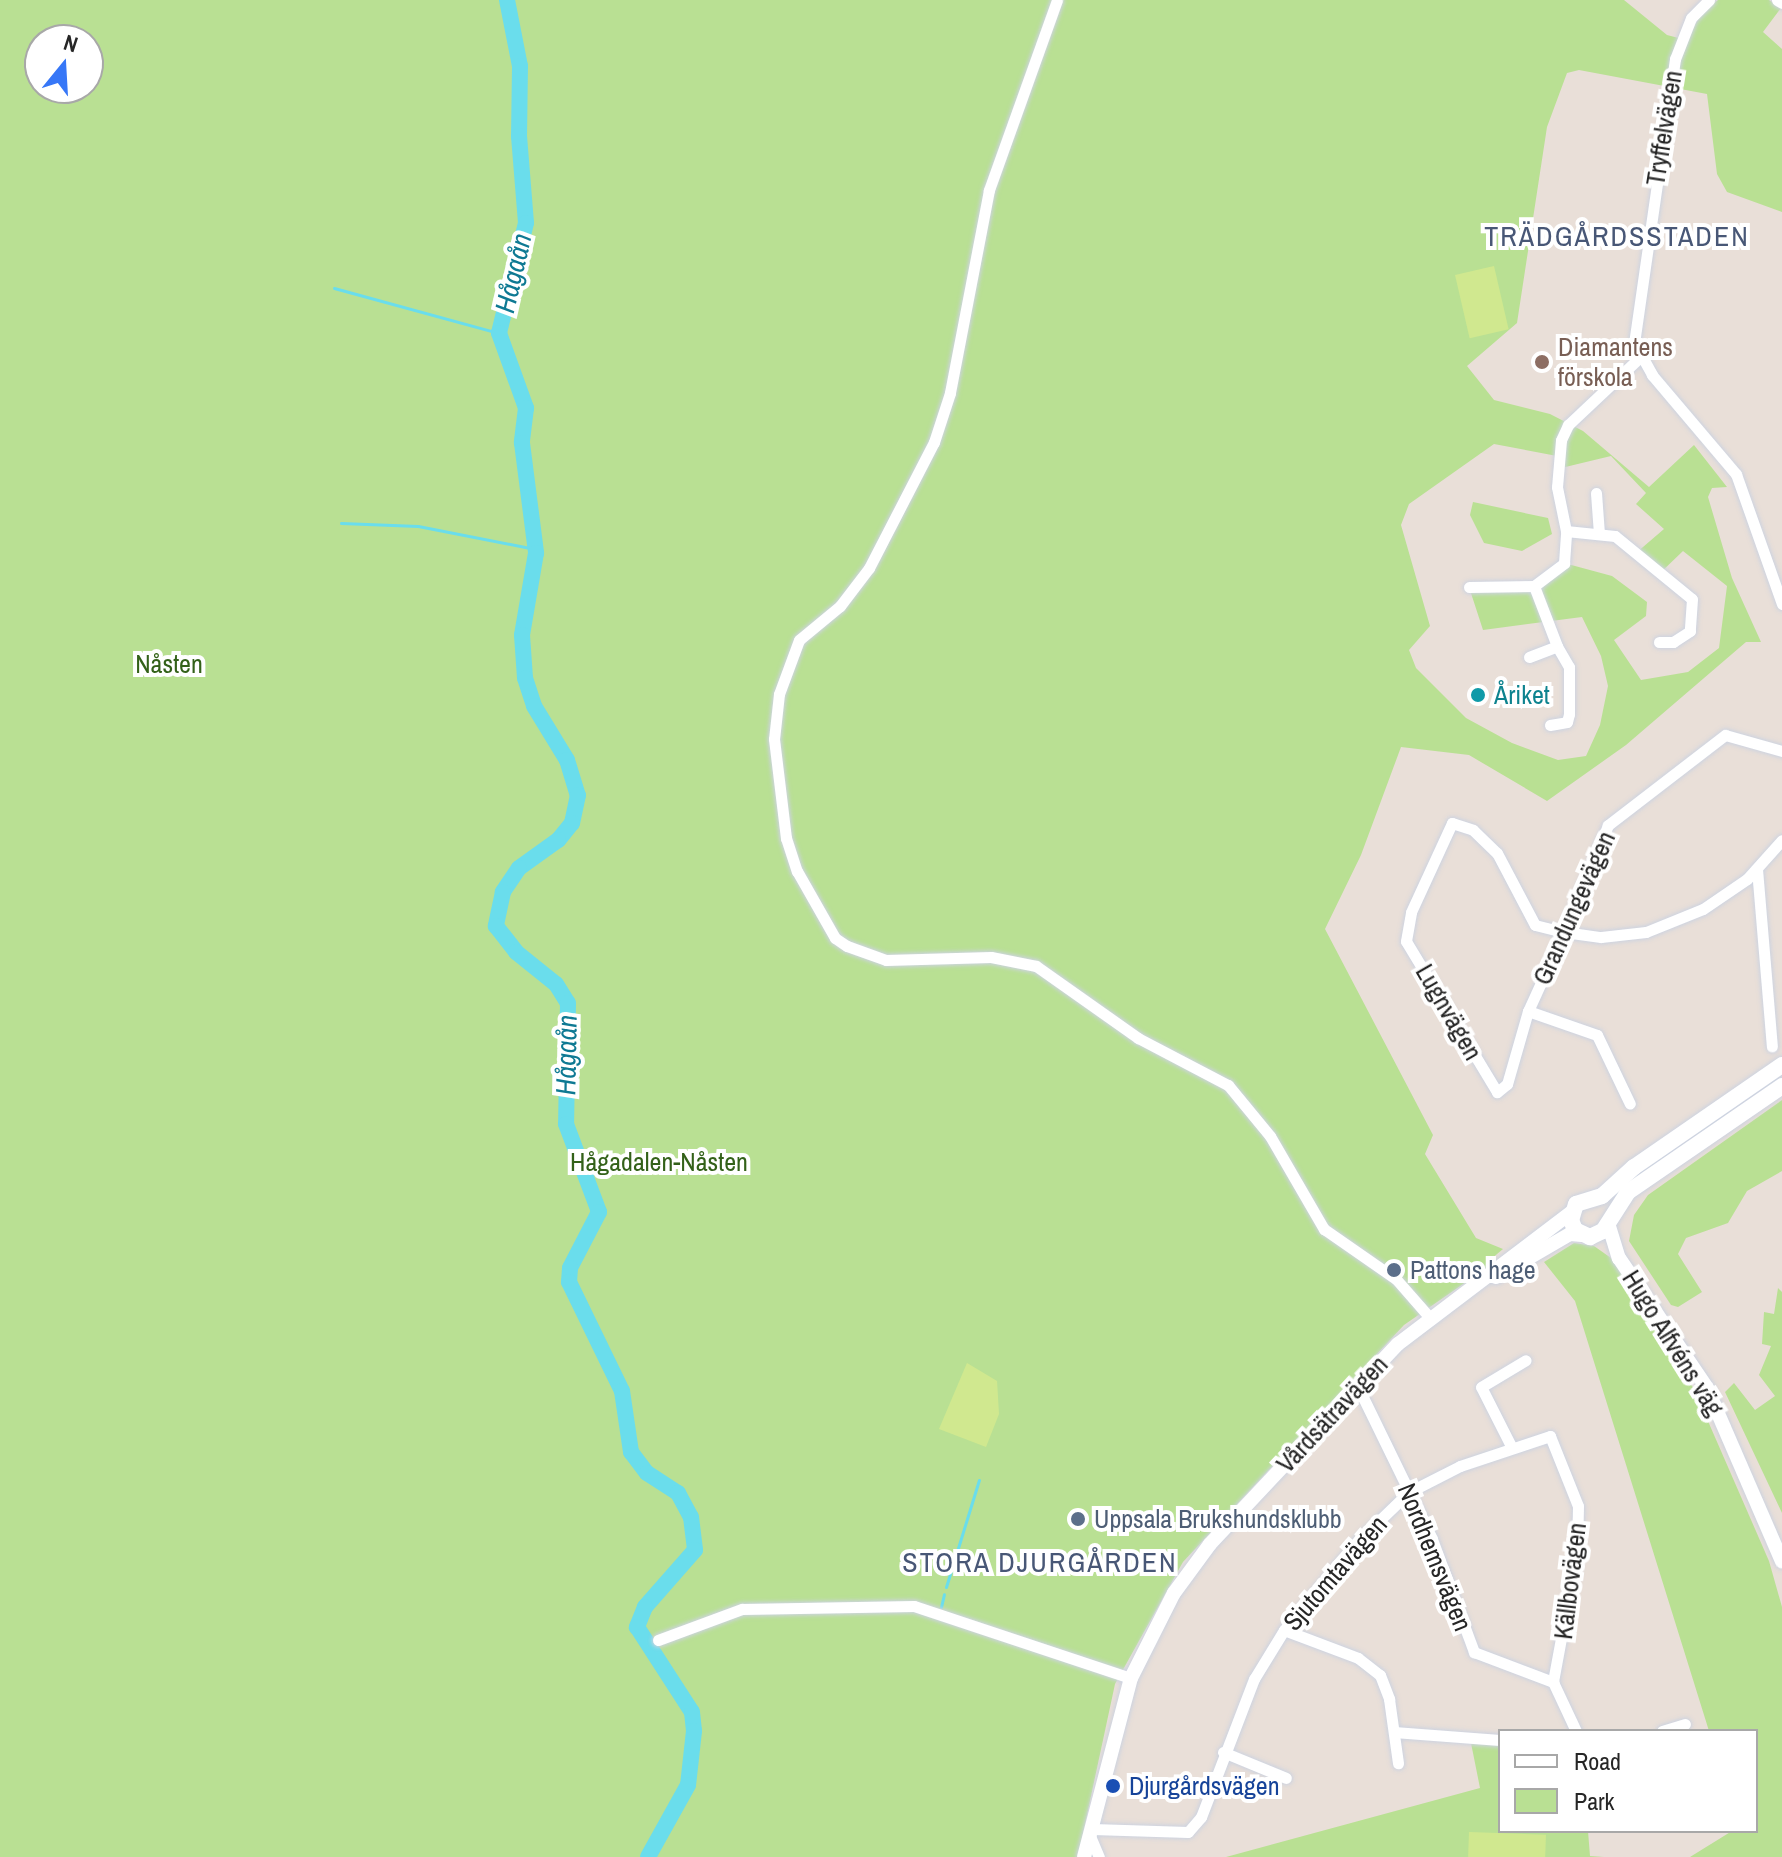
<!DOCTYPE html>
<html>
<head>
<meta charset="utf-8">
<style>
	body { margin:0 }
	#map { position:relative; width:1782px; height:1857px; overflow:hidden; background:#e9dfd8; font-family:"Archivo Narrow",sans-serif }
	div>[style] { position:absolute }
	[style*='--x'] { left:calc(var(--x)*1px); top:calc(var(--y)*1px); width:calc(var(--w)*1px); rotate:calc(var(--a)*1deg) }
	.green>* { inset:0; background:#b9e093 }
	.pitch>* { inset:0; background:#d0e88f; transform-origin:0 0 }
	.stream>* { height:3px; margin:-1.5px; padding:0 1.5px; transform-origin:1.5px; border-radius:1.5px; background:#6addec }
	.river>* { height:16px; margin:-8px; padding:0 8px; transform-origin:8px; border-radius:8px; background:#6addec }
	.roads { filter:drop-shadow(0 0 2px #cdd3e0) drop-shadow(0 0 2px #cdd3e0) }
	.minor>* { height:11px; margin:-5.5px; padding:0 5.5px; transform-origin:5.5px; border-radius:5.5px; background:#fff }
	.tertiary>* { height:14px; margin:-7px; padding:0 7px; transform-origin:7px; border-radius:7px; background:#fff }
	.secondary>* { height:16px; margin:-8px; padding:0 8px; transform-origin:8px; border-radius:8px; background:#fff }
	.dots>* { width:22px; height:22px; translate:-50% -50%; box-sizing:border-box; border:4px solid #fff; border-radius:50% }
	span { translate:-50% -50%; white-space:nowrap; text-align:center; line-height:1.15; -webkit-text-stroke:8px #fff; paint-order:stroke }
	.street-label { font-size:26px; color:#262626 }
	.education-label { font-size:26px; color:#785e54 }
	.left { translate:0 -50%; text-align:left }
	.park-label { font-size:26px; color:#336119 }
	.culture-label { font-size:26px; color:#0d838f }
	.service-label { font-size:26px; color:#4e5e75 }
	.transit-label { font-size:26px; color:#164399 }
	.neighbourhood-label { font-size:28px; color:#485776; letter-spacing:2px }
	.water-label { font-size:28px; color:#0e7993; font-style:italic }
	.legend { position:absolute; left:1498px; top:1729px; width:260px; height:104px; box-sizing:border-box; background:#fff; border:2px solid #a8a8a8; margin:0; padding:10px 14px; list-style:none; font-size:24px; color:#262626 }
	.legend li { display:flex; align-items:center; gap:16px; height:40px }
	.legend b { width:40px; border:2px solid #a8a8a8 }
	.north { position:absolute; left:24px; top:24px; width:80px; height:80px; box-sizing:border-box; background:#fff; border:2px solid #a8a8a8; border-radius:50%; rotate:18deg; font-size:22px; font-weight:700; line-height:32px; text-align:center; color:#262626 }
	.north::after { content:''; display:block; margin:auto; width:28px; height:36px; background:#3777f7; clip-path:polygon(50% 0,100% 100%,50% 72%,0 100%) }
</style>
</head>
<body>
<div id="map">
	<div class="green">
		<i style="clip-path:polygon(evenodd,0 0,1624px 0,1667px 35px,1686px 40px,1702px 13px,1718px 0,1769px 0,1781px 8px,1763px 32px,1782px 49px,1782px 212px,1727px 192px,1717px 174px,1707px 94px,1579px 70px,1567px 73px,1547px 127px,1517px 323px,1467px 366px,1494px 400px,1550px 414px,1583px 431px,1649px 487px,1694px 445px,1727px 487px,1712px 488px,1708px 497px,1732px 578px,1761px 642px,1746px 642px,1626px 745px,1547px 801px,1469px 755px,1401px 747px,1361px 855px,1325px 929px,1433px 1135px,1425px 1154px,1476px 1238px,1503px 1249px,1490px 1260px,1492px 1264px,1404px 1325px,1183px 1562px,1115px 1684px,1078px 1857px,0 1857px,0 0,40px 40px,88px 40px,88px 88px,40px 88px,40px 40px,0 0,1494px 444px,1557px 456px,1557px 469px,1611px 456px,1646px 493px,1636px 504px,1664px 529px,1636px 553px,1658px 575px,1683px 551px,1727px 586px,1719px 648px,1688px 672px,1641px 680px,1614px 640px,1646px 616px,1647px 602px,1612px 576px,1564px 563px,1534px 586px,1469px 587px,1483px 630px,1582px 617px,1601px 656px,1608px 686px,1600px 725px,1586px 756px,1558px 760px,1512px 743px,1466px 718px,1416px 668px,1409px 650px,1430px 626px,1401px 525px,1409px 504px,1494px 444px)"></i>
		<i style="clip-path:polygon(1473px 502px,1548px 518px,1552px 534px,1522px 551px,1484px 543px,1470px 515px)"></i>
		<i style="clip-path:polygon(1782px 1100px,1782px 1171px,1747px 1191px,1728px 1223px,1686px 1238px,1678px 1254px,1702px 1292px,1678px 1307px,1671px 1305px,1629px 1241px,1634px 1215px,1648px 1195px)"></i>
		<i style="clip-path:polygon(1574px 1243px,1594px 1246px,1611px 1258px,1694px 1389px,1769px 1561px,1782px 1607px,1782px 1857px,1690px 1857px,1732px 1831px,1756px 1831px,1756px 1731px,1709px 1731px,1575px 1301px,1544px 1262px)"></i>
		<i style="clip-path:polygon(1778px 1288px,1782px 1292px,1782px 1513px,1725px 1392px,1734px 1383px,1755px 1410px,1775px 1396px,1759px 1375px,1771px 1346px,1762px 1344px,1764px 1312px,1774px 1314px)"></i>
		<i style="clip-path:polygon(1470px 1738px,1500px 1740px,1500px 1831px,1588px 1831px,1590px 1856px,1604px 1857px,1226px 1857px,1480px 1788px)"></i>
	</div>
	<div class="pitch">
		<i style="left:1494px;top:266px;width:65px;height:40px;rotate:77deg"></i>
		<i style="clip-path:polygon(967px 1363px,997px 1381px,999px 1414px,986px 1447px,939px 1429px)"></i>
		<i style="left:1469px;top:1832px;width:77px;height:25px;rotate:2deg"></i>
	</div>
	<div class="stream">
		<i style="--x:334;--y:288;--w:171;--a:15.3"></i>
		<i style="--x:341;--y:523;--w:77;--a:2.2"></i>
		<i style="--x:418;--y:526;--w:119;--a:11.1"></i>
		<i style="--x:946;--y:1587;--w:112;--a:-72.9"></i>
		<i style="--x:941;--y:1607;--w:13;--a:-77"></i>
	</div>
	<div class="river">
		<i style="--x:507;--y:0;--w:67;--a:78.9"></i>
		<i style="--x:520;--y:66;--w:70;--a:90.8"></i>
		<i style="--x:519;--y:136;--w:87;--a:85.4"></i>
		<i style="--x:526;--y:223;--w:113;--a:103.8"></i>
		<i style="--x:499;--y:333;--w:80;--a:70.2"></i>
		<i style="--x:526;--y:408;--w:35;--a:97"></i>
		<i style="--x:522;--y:443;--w:111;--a:82.7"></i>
		<i style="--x:536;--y:553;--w:83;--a:99.7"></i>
		<i style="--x:522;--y:635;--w:43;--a:86"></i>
		<i style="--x:525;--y:678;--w:29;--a:72"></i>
		<i style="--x:534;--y:706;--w:63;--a:58.6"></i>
		<i style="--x:567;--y:760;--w:37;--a:73"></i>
		<i style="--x:578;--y:795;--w:29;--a:102"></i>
		<i style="--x:572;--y:823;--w:22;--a:129"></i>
		<i style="--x:558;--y:840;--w:48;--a:144.3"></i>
		<i style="--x:519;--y:868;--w:29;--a:124"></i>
		<i style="--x:503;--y:892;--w:35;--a:102"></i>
		<i style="--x:496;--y:926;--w:33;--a:52"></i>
		<i style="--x:516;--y:952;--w:51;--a:38.7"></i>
		<i style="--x:556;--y:984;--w:22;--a:58"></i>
		<i style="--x:568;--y:1003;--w:121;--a:90.9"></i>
		<i style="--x:566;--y:1124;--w:94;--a:69.4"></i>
		<i style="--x:599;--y:1212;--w:63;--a:117.4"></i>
		<i style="--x:570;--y:1268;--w:14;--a:94"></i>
		<i style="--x:569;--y:1282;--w:121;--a:64.1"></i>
		<i style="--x:622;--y:1391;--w:62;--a:81.6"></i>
		<i style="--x:631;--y:1452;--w:26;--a:53"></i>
		<i style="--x:647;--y:1473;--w:37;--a:33"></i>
		<i style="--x:678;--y:1493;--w:27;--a:62"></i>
		<i style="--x:691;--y:1517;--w:33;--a:83"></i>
		<i style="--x:695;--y:1550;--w:76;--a:131.3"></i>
		<i style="--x:645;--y:1607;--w:22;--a:112"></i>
		<i style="--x:637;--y:1627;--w:101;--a:57.1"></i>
		<i style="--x:692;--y:1712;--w:19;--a:84"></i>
		<i style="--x:694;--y:1731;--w:54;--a:96.3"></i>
		<i style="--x:688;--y:1785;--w:82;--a:119.1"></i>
	</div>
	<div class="roads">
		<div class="minor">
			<i style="--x:1057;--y:0;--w:202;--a:109.7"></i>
			<i style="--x:989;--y:190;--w:207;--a:100.9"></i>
			<i style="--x:950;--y:393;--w:52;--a:108.1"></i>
			<i style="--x:934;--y:442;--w:142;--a:117.3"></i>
			<i style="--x:869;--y:568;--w:48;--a:127.3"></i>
			<i style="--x:840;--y:606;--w:53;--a:140.3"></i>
			<i style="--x:799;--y:640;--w:58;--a:110.3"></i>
			<i style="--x:779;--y:694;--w:45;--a:96.3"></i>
			<i style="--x:774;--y:739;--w:100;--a:83.1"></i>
			<i style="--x:786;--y:838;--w:35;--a:72"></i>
			<i style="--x:797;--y:871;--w:77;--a:60.4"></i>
			<i style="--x:835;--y:938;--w:14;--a:34"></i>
			<i style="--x:847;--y:946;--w:41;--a:19.7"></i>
			<i style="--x:886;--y:960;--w:105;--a:-1.6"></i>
			<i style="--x:991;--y:957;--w:46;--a:11.3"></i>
			<i style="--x:1036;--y:966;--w:125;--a:35.2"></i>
			<i style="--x:1138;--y:1038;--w:102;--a:27.6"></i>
			<i style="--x:1228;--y:1085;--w:66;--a:50.5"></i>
			<i style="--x:1270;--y:1136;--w:108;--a:59.9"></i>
			<i style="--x:1324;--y:1229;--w:88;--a:34.8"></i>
			<i style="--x:1396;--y:1279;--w:53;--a:48.8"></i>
			<i style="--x:1709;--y:0;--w:25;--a:135"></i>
			<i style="--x:1691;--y:18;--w:44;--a:111.3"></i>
			<i style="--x:1675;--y:59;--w:286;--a:98.2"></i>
			<i style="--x:1634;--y:342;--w:38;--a:61"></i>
			<i style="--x:1652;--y:375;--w:130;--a:49.7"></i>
			<i style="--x:1736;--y:474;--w:138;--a:70.5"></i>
			<i style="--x:1777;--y:0;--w:6;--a:31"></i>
			<i style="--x:1596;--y:493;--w:41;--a:85.8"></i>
			<i style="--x:1566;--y:531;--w:49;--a:5.8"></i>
			<i style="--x:1615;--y:536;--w:99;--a:39.3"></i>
			<i style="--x:1692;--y:599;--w:32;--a:94"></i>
			<i style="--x:1690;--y:631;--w:20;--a:147"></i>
			<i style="--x:1673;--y:642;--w:14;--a:180"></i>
			<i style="--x:1469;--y:587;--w:65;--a:-0.9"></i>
			<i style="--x:1534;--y:586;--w:38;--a:-37"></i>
			<i style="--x:1564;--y:563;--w:32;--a:-86"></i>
			<i style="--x:1566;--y:531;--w:45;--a:-101.6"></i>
			<i style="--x:1557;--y:487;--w:47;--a:-85.1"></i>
			<i style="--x:1561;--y:440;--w:17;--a:-65"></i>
			<i style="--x:1568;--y:425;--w:98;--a:-43.3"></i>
			<i style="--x:1529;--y:657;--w:30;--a:-21"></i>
			<i style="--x:1557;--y:646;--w:64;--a:-111"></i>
			<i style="--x:1550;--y:725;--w:17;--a:-10"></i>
			<i style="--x:1567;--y:722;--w:8;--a:-76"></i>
			<i style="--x:1569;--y:714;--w:47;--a:-90"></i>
			<i style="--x:1569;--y:667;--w:24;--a:-120"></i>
			<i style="--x:1782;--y:751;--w:59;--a:-164.3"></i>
			<i style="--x:1725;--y:735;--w:148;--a:142.4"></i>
			<i style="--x:1608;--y:825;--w:116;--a:112.4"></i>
			<i style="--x:1564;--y:932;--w:87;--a:114.5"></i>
			<i style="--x:1528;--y:1011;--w:76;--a:106"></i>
			<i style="--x:1507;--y:1084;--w:13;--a:141"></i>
			<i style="--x:1497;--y:1092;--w:176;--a:-121.1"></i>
			<i style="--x:1406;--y:941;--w:29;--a:-80"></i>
			<i style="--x:1411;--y:912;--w:98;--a:-65.3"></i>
			<i style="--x:1452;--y:823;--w:22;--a:18"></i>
			<i style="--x:1473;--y:830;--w:33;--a:44"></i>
			<i style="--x:1497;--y:853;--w:81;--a:62.2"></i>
			<i style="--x:1535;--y:925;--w:30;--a:14"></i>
			<i style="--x:1564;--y:932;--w:37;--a:8"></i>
			<i style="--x:1601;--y:937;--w:45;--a:-6.3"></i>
			<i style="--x:1646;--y:932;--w:61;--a:-22"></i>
			<i style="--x:1703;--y:909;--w:53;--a:-34.3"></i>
			<i style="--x:1747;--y:879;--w:52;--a:-48.1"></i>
			<i style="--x:1757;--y:869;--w:178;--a:85.2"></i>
			<i style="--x:1528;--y:1011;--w:73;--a:19.2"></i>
			<i style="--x:1597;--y:1035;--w:76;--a:64.4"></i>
			<i style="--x:1358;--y:1387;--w:169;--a:64"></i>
			<i style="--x:1432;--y:1539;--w:121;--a:69.6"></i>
			<i style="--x:1474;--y:1652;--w:85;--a:20.8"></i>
			<i style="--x:1512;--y:1448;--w:68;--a:-116.9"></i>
			<i style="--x:1481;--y:1387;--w:52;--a:-31"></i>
			<i style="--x:1284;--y:1630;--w:79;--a:20.7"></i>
			<i style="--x:1358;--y:1658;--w:28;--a:38"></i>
			<i style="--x:1380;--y:1675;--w:26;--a:69"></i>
			<i style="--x:1389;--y:1699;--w:65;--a:82"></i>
			<i style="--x:658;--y:1640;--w:90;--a:-20.3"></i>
			<i style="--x:742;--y:1609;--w:172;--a:-1"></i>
			<i style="--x:914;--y:1606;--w:229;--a:18.4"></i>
			<i style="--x:1662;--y:1731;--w:24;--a:-17"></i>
			<i style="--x:1394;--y:1732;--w:106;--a:4.3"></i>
			<i style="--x:1223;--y:1752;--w:68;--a:22.4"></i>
			<i style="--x:1092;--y:1829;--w:96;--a:1.8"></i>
			<i style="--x:1188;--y:1832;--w:20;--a:-49"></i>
			<i style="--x:1201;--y:1817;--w:148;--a:-69"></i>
			<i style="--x:1254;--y:1679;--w:57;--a:-58.5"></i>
			<i style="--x:1284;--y:1630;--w:114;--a:-50.3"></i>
			<i style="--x:1357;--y:1542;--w:72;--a:-43.9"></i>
			<i style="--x:1409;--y:1492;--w:57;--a:-27"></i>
			<i style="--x:1460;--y:1466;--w:95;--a:-18.4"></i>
			<i style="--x:1550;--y:1436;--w:75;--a:68.2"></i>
			<i style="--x:1578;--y:1506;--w:46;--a:91.2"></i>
			<i style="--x:1577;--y:1552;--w:132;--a:100.5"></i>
			<i style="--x:1553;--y:1682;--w:54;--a:64.9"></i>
			<i style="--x:1090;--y:1836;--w:23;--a:67"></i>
		</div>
		<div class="tertiary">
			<i style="--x:1608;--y:1223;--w:37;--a:73"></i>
			<i style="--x:1619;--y:1258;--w:157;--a:55.9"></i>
			<i style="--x:1707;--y:1388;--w:189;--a:66.6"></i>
			<i style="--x:1496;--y:1277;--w:86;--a:-30.2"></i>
			<i style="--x:1570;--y:1234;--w:12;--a:5"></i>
			<i style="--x:1084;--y:1857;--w:185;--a:-75.3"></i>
			<i style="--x:1131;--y:1678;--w:95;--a:-63.2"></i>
			<i style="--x:1174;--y:1593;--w:61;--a:-53.7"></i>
			<i style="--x:1210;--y:1544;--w:274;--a:-46.8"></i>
			<i style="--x:1398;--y:1344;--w:218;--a:-37.2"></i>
		</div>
		<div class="secondary">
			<i style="--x:1782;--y:1065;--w:180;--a:145.4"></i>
			<i style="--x:1634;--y:1167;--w:43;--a:137.8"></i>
			<i style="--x:1602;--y:1196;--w:27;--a:163"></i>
			<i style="--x:1576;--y:1204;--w:17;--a:107"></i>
			<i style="--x:1571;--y:1220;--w:11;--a:68"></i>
			<i style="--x:1575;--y:1230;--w:17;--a:25"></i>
			<i style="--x:1590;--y:1237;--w:14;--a:-25"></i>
			<i style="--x:1603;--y:1231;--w:46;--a:-57.3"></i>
			<i style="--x:1628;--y:1192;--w:187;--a:-34.5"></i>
		</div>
	</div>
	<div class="dots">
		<i style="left:1542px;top:362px;background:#8d6e63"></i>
		<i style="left:1478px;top:695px;background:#0f9aa8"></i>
		<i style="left:1394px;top:1270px;background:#5c6f8a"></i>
		<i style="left:1078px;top:1519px;background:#5c6f8a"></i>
		<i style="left:1113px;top:1786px;background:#1a4fb4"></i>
	</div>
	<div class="street-label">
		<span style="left:1664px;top:128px;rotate:-81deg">Tryffelvägen</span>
		<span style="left:1574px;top:908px;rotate:-66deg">Grandungevägen</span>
		<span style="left:1449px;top:1012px;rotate:60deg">Lugnvägen</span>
		<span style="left:1673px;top:1343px;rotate:58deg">Hugo Alfvéns väg</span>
		<span style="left:1332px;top:1414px;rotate:-47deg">Vårdsätravägen</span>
		<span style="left:1435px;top:1557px;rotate:68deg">Nordhemsvägen</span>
		<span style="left:1335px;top:1573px;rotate:-49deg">Sjutomtavägen</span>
		<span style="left:1570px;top:1581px;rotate:-83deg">Källbovägen</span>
	</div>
	<div class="education-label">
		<span class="left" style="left:1558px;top:362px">Diamantens<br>förskola</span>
	</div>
	<div class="park-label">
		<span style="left:169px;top:664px">Nåsten</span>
		<span style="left:659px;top:1162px">Hågadalen-Nåsten</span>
	</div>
	<div class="culture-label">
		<span class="left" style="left:1494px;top:695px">Åriket</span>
	</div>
	<div class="service-label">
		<span class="left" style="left:1410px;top:1270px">Pattons hage</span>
		<span class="left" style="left:1094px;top:1519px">Uppsala Brukshundsklubb</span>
	</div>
	<div class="transit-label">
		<span class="left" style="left:1129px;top:1786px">Djurgårdsvägen</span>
	</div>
	<div class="neighbourhood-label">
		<span style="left:1617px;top:236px">TRÄDGÅRDSSTADEN</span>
		<span style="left:1040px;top:1562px">STORA DJURGÅRDEN</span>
	</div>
	<div class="water-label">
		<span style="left:513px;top:273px;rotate:-77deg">Hågaån</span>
		<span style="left:566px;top:1055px;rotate:-89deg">Hågaån</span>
	</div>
	<ul class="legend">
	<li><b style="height:10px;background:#fff"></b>Road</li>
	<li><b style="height:22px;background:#b9e093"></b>Park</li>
	</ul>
	<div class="north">N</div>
</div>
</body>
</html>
